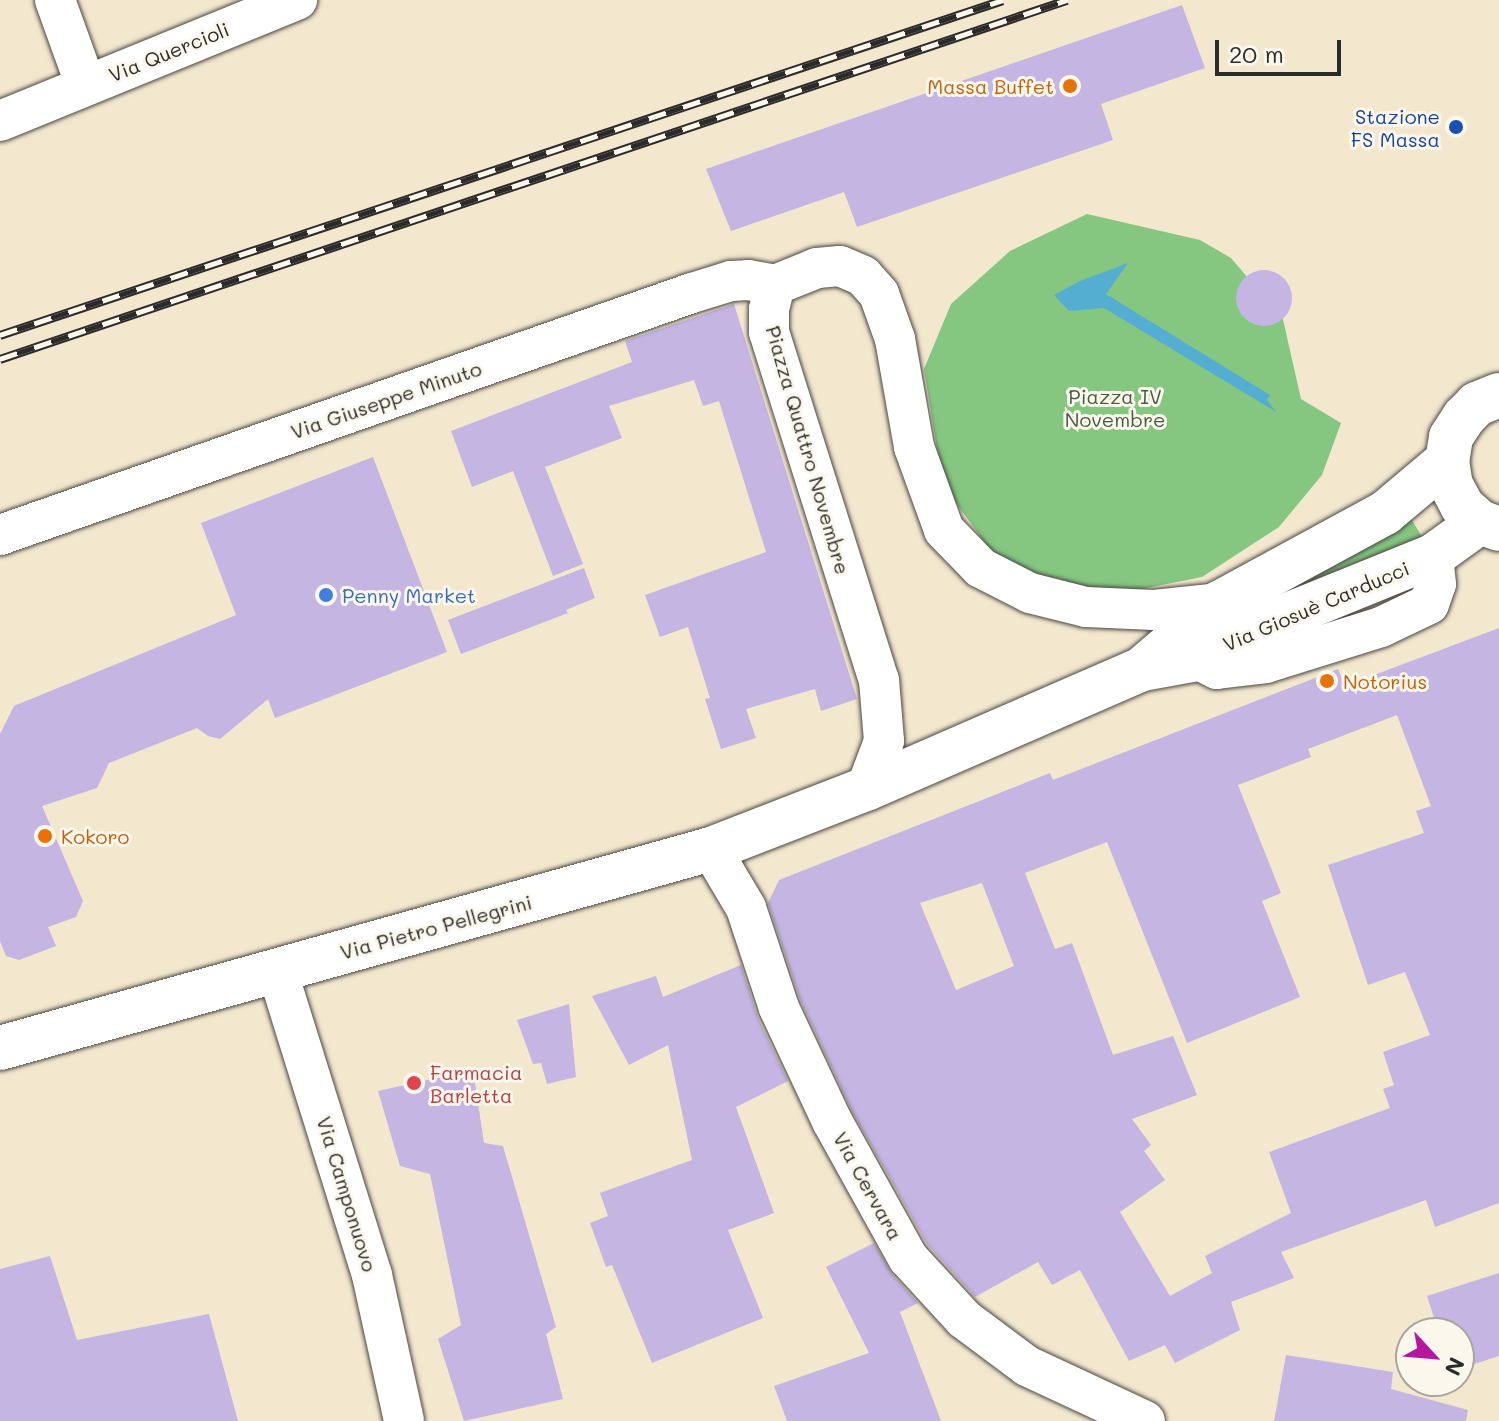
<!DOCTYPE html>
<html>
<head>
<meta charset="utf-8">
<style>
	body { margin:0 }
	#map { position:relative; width:1499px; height:1421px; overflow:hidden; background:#f3e7ce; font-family:Mali,sans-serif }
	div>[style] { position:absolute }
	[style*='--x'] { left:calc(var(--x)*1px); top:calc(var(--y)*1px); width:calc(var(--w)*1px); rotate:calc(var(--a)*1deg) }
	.green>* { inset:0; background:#85c780 }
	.water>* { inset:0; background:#53aed1 }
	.building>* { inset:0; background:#c4b5e2 }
	.round { border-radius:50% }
	.roads { filter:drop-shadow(0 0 2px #494743) drop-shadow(0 0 2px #494743) }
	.street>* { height:40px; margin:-20px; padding:0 20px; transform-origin:20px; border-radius:20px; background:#fff }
	.secondary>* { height:44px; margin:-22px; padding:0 22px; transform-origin:22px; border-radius:22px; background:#fff }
	.rail>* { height:9px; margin-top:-4.5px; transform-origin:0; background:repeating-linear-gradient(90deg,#fbf7ec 0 18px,#2b2b2b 0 36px); box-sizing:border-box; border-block:2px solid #2b2b2b }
	.dots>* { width:22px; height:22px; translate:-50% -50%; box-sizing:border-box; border:4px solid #fbf7ec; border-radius:50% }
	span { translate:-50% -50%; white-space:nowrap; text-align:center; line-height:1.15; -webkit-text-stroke:6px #fbf7ec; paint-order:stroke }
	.street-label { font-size:20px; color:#2b2b2b }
	.food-label { font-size:20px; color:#c56008 }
	.right { translate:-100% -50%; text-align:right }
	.left { translate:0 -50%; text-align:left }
	.transit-label { font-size:20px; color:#164399 }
	.park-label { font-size:20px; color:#465a44 }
	.shop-label { font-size:20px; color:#366cbe }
	.health-label { font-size:20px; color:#be3a42 }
	.north { position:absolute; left:1395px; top:1317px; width:80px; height:80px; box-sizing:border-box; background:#fbf7ec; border:2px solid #a8a59f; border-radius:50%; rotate:116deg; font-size:22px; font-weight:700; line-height:32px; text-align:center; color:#2b2b2b }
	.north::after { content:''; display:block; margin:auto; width:28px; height:36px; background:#b5179e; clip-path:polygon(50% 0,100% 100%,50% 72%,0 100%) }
	.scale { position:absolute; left:1215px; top:40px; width:126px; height:36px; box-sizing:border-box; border:4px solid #2b2b2b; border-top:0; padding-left:10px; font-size:24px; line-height:28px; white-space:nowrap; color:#2b2b2b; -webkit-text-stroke:6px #fbf7ec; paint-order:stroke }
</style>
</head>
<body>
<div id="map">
	<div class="green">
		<i style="clip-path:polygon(1087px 214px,1200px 240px,1231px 258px,1248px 278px,1260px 272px,1281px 280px,1288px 300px,1282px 315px,1301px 399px,1341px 423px,1322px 475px,1279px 527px,1202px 577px,1132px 591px,1057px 586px,993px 554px,943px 485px,924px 369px,951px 304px,1010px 251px)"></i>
		<i style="clip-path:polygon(1409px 515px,1425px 542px,1265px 601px)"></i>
	</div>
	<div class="water">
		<i style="clip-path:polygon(1128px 263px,1106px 294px,1270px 395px,1267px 400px,1276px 412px,1104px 308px,1069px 311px,1054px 295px,1080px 281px)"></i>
	</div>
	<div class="building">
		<i style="clip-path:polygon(1182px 5px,1205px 68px,1101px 104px,1113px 140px,857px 227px,844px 192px,731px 231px,706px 169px)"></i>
		<i class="round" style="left:1236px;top:270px;width:56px;height:56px"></i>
		<i style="clip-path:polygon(734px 304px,857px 699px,821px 711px,815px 689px,746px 709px,756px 738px,721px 749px,705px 699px,710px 698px,688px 627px,660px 637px,645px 595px,766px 552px,719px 401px,703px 406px,694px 380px,609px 406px,622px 438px,545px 467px,583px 564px,553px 576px,513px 471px,472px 487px,451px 431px,632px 362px,625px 341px)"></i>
		<i style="clip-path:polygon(373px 457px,447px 652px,275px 718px,268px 699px,220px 739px,208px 736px,197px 728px,109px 763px,97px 788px,42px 806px,83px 901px,76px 917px,48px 927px,56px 946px,19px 960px,6px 956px,0 941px,0 734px,14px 706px,236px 615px,201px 523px)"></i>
		<i style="clip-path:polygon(584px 568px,595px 598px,566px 610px,568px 613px,461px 654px,448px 620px)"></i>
		<i style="clip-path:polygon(evenodd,1499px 628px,1499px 1203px,1435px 1227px,1426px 1200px,1281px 1252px,1294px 1278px,1231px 1302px,1240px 1330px,1175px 1363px,1165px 1345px,1129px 1361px,1080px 1270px,1052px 1285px,1038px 1262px,975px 1297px,927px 1244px,852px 1111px,800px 999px,768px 903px,779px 880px,1050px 773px,1053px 780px,1338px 669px,1345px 686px,1499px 628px,1397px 715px,1431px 806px,1416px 811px,1424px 833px,1328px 865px,1368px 985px,1405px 972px,1430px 1035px,1383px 1052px,1394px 1085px,1383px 1089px,1390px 1108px,1269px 1152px,1291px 1213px,1205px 1256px,1212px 1273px,1170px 1296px,1120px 1212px,1165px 1180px,1144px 1151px,1151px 1145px,1132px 1119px,1197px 1095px,1173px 1036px,1113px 1055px,1072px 943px,1055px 949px,1025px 873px,1107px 842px,1187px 1043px,1300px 997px,1262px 901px,1281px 893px,1238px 785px,1311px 757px,1308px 749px,1397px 715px,1499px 628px,982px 883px,1014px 966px,956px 990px,920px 903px,982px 883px)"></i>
		<i style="clip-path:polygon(741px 965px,758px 1018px,788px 1081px,736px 1107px,774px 1213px,728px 1230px,763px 1318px,652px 1363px,612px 1265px,606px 1267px,590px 1223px,608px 1216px,600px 1193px,692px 1160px,668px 1045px,629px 1065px,592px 996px,656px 976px,663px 997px)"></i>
		<i style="clip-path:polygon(569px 1004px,576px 1077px,547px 1084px,541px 1063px,533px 1064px,517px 1020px)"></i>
		<i style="clip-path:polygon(473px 1070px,484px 1143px,503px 1146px,556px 1327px,546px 1334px,563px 1399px,464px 1421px,438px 1339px,461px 1325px,430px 1174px,400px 1166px,378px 1091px)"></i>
		<i style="clip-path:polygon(874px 1243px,891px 1273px,918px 1303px,900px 1312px,941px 1421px,787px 1421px,774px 1386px,869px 1353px,826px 1267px)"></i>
		<i style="clip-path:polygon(50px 1256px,77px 1340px,209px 1314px,238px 1421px,0 1421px,0 1269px)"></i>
		<i style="clip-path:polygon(1499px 1273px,1499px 1356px,1459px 1369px,1459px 1333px,1439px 1333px,1427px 1296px)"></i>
		<i style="clip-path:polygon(1286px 1355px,1393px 1372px,1391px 1389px,1468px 1410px,1466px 1421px,1274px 1421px)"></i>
	</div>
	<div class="roads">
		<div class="street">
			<i style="--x:55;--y:0;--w:91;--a:70.2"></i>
			<i style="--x:0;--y:121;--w:321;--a:-22.2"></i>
			<i style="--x:775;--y:285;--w:45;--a:-22"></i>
			<i style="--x:817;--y:268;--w:23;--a:-5"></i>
			<i style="--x:840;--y:266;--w:25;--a:23"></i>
			<i style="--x:863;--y:276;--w:24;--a:48"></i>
			<i style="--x:879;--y:294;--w:48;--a:70.4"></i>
			<i style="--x:895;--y:339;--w:110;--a:80"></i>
			<i style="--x:914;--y:447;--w:88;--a:70.1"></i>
			<i style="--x:944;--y:530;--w:53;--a:45.8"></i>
			<i style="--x:981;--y:568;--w:55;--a:27"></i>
			<i style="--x:1030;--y:593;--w:58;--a:14"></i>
			<i style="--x:1086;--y:607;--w:68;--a:2.5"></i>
			<i style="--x:1154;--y:610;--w:65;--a:-6.1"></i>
			<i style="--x:775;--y:285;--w:25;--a:104"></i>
			<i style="--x:769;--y:309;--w:23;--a:90"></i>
			<i style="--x:769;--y:332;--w:365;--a:72.5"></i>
			<i style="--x:879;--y:680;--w:61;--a:85.3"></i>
			<i style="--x:884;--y:741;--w:51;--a:110.6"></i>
			<i style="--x:0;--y:535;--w:733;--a:-19.28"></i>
			<i style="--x:692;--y:293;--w:41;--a:-17.1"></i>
			<i style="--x:731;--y:281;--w:17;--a:-3"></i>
			<i style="--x:748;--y:280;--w:27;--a:10"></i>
			<i style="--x:1197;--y:659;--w:22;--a:27"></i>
			<i style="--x:1217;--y:669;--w:49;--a:-7"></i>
			<i style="--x:1266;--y:663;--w:121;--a:-17.4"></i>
			<i style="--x:1381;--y:627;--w:53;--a:-25.6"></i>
			<i style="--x:1429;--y:604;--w:21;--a:-71"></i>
			<i style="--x:1436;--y:584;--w:28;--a:-96"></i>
			<i style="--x:711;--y:849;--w:69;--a:59.3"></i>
			<i style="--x:746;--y:908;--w:105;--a:71.7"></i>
			<i style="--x:779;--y:1008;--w:125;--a:64.9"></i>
			<i style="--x:832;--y:1121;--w:157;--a:61"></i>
			<i style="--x:908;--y:1258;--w:83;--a:47.4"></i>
			<i style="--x:964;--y:1319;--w:79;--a:36.7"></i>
			<i style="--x:1027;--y:1366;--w:130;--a:25"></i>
			<i style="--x:277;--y:970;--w:319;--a:72.7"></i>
			<i style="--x:372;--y:1275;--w:149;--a:77.6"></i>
		</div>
		<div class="secondary">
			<i style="--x:1499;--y:395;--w:24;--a:158"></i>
			<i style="--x:1477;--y:404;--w:18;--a:135"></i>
			<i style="--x:1464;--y:417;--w:24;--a:123"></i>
			<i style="--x:1451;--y:437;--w:24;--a:99"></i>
			<i style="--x:1447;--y:461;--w:24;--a:81"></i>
			<i style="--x:1451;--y:485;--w:24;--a:62"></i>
			<i style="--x:1462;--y:506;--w:24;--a:42"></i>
			<i style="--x:1480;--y:522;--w:20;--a:20"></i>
			<i style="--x:1144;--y:667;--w:99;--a:-40.5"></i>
			<i style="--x:1219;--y:603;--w:189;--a:-28.5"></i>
			<i style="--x:1385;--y:513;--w:81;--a:-40"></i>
			<i style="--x:0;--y:1048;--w:738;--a:-15.64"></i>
			<i style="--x:711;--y:849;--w:166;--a:-21.2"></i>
			<i style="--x:866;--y:789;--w:301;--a:-23.5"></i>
			<i style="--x:1142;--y:669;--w:56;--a:-10.3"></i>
			<i style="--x:1197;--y:659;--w:69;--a:-27.7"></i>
			<i style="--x:1258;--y:627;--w:189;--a:-22.1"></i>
			<i style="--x:1433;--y:556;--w:58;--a:-35.9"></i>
		</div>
	</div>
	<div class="rail">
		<i style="--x:0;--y:335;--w:1057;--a:-18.47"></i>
		<i style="--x:0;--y:359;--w:1126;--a:-18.6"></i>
	</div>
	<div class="dots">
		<i style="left:1070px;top:86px;background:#e8710a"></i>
		<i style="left:1456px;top:127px;background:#1a4fb4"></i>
		<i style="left:326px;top:595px;background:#3f7fe0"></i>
		<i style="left:1327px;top:681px;background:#e8710a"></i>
		<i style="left:45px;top:836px;background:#e8710a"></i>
		<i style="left:414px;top:1083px;background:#e0444e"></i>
	</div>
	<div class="street-label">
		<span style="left:169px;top:52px;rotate:-22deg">Via Quercioli</span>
		<span style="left:386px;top:400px;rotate:-19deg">Via Giuseppe Minuto</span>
		<span style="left:808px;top:450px;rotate:74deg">Piazza Quattro Novembre</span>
		<span style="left:1316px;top:606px;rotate:-23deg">Via Giosuè Carducci</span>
		<span style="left:436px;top:927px;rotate:-15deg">Via Pietro Pellegrini</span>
		<span style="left:868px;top:1186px;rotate:61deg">Via Cervara</span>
		<span style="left:347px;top:1194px;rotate:73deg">Via Camponuovo</span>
	</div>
	<div class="food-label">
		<span class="right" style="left:1054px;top:86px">Massa Buffet</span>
		<span class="left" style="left:1343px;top:681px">Notorius</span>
		<span class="left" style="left:61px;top:836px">Kokoro</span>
	</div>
	<div class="transit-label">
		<span class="right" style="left:1440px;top:128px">Stazione<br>FS Massa</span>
	</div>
	<div class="park-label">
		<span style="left:1115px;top:408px">Piazza IV<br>Novembre</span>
	</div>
	<div class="shop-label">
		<span class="left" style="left:342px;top:595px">Penny Market</span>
	</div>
	<div class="health-label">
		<span class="left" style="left:430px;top:1084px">Farmacia<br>Barletta</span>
	</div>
	<div class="north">N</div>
	<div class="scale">20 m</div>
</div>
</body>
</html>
